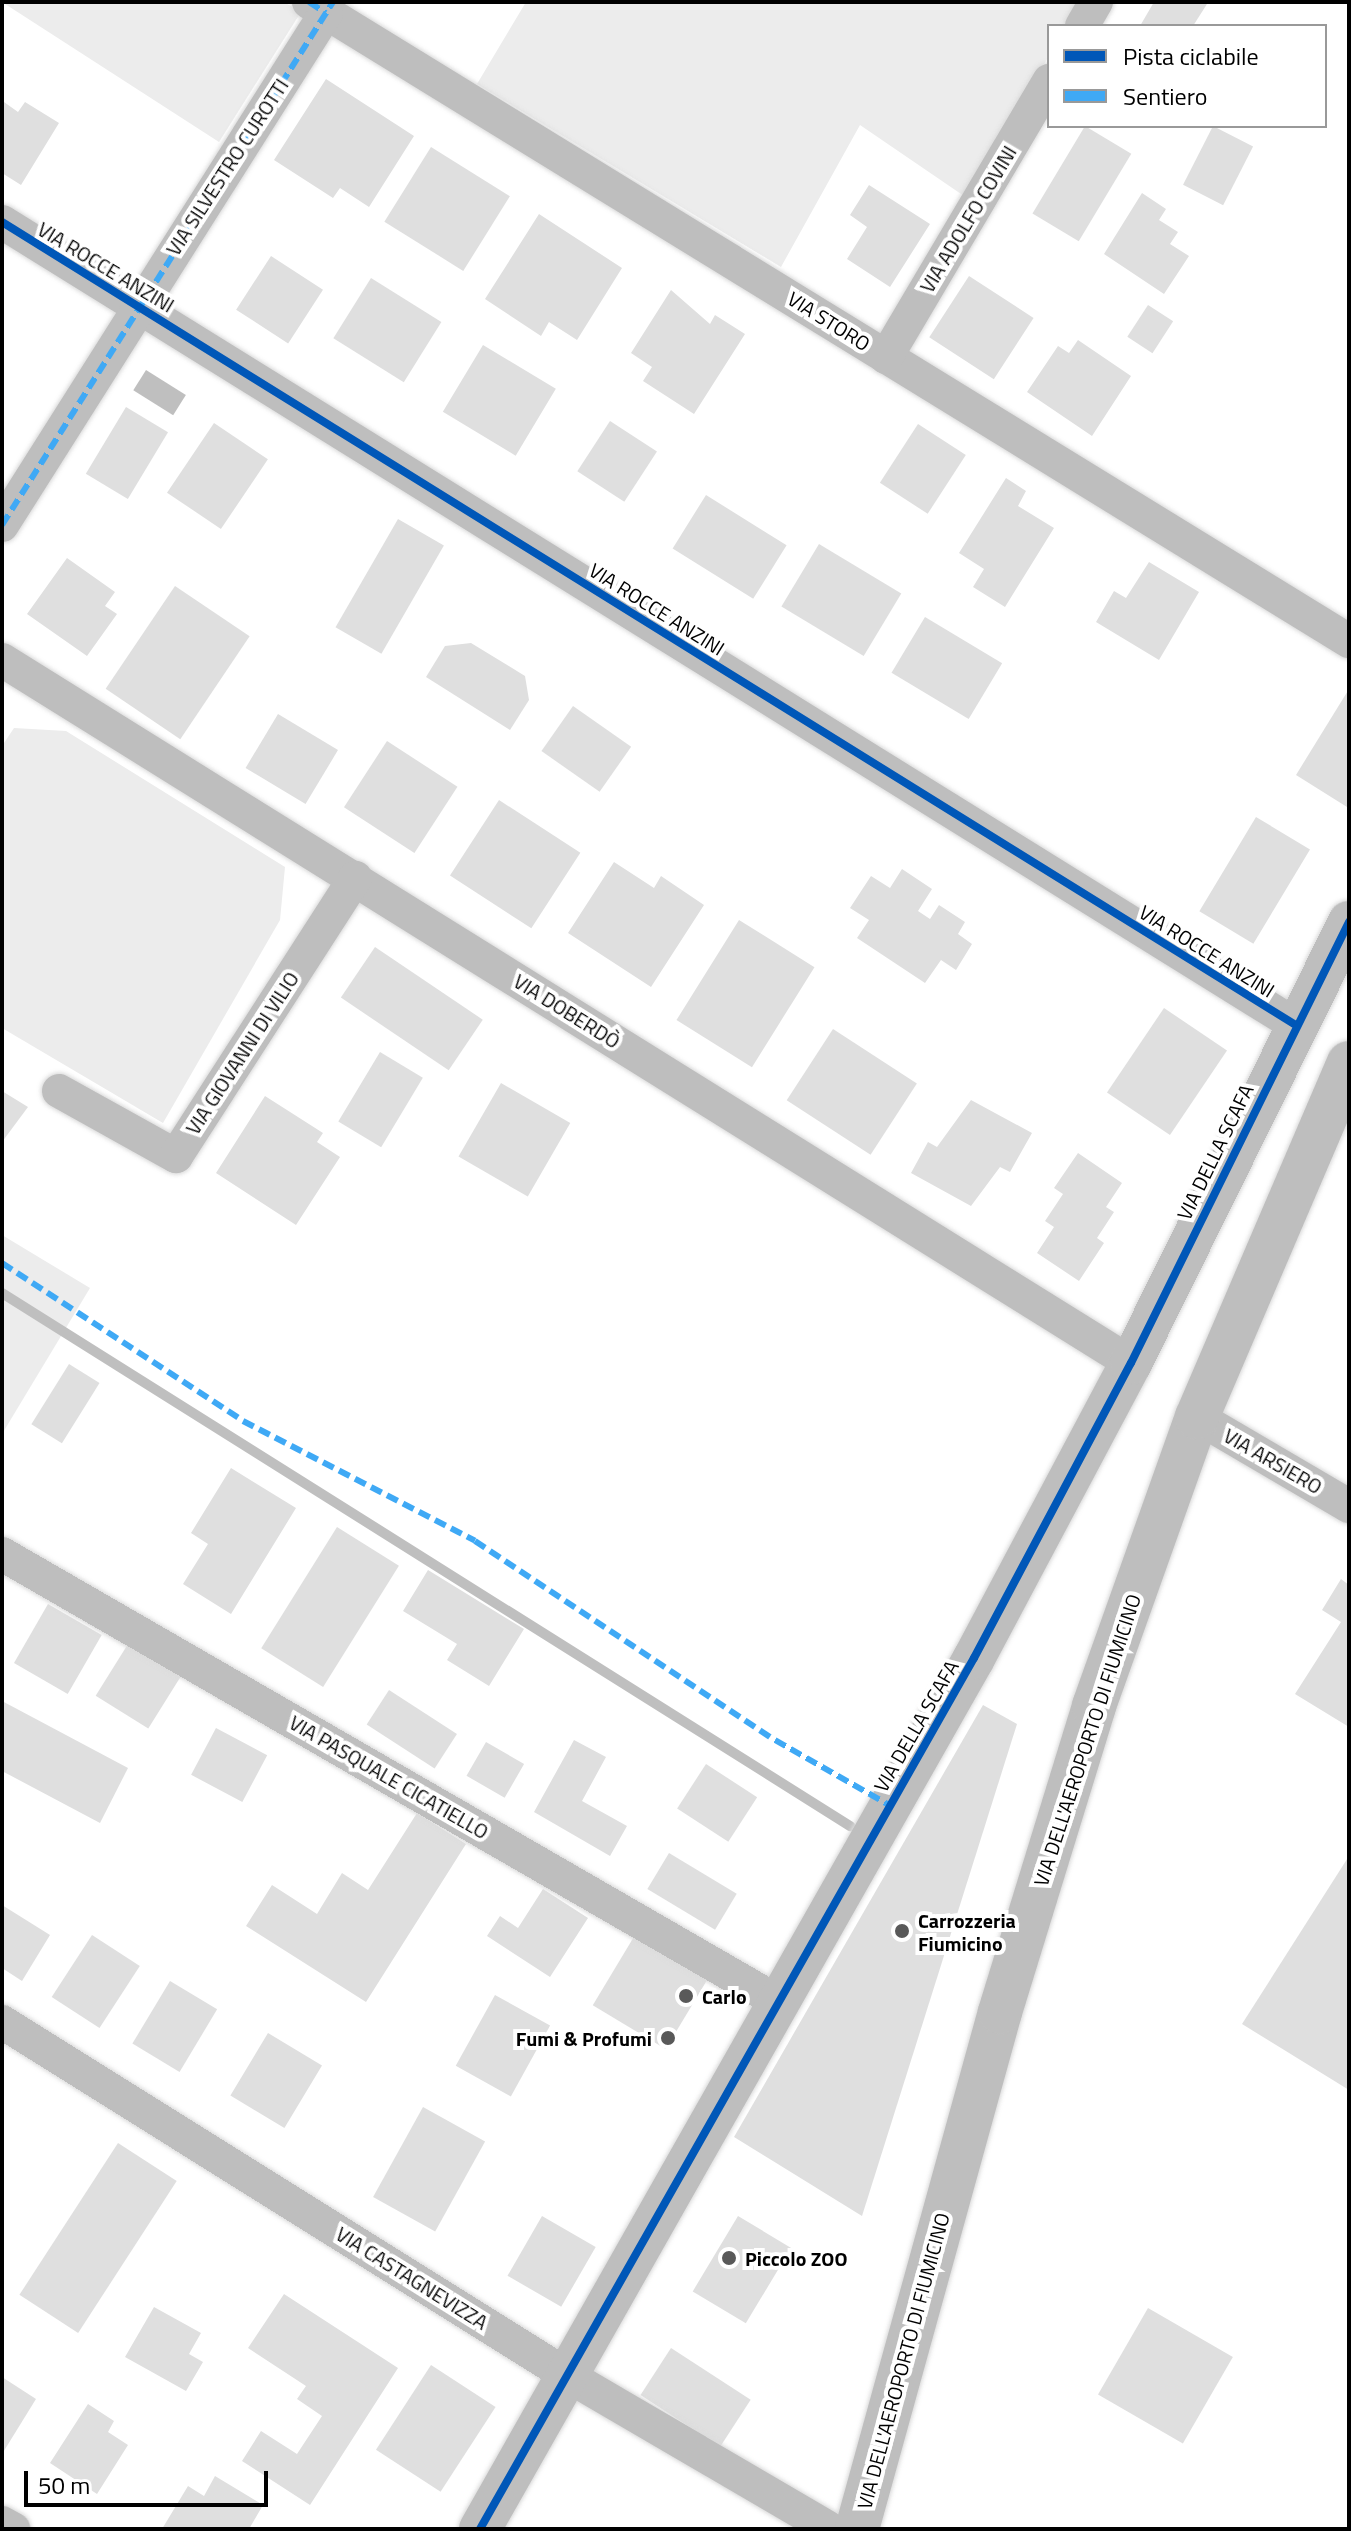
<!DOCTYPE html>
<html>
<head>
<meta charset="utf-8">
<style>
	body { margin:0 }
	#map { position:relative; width:1351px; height:2531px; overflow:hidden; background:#fff; font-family:"Titillium Web",sans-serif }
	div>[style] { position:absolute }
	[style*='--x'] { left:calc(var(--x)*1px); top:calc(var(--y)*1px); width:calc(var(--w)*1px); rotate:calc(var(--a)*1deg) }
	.green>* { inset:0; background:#ececec }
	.water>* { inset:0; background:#bfbfbf; transform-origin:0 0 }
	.stream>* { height:10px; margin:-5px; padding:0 5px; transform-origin:5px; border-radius:5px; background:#bfbfbf }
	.building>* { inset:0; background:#dfdfdf; transform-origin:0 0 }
	.roads { filter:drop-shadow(0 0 2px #dbdbdb) drop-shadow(0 0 2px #dbdbdb) }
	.minor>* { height:34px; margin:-17px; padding:0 17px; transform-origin:17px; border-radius:17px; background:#bebebe }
	.tertiary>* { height:42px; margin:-21px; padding:0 21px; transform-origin:21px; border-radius:21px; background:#bebebe }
	.primary>* { height:44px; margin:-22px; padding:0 22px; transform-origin:22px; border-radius:22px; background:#bebebe }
	.quiet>* { height:6px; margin-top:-3px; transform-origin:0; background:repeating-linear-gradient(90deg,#3fa9f5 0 12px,transparent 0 18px) }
	.cycleway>* { height:8px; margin:-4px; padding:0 4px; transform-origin:4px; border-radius:4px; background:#0057b8 }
	.dots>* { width:22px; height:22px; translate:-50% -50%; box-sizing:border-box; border:4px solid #fff; border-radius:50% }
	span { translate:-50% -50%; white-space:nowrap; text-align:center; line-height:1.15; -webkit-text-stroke:8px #fff; paint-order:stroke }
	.street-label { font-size:20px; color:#000 }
	.poi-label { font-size:20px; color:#000; font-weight:700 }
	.left { translate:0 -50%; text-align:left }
	.right { translate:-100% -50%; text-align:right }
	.frame { position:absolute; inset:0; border:4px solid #000; pointer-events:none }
	.legend { position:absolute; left:1047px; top:24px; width:280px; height:104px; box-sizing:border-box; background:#fff; border:2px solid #999; margin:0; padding:10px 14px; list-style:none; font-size:24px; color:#000 }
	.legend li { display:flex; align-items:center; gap:16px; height:40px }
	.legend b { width:40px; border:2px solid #999 }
	.scale { position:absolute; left:24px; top:2471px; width:244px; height:36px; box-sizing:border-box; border:4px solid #000; border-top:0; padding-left:10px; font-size:24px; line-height:28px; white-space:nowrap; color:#000; -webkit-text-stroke:6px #fff; paint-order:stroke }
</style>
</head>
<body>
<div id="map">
	<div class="green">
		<i style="clip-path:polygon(2px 2px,284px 2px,301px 12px,219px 142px)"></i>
		<i style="clip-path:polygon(526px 2px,1081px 2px,1067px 26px,1049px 26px,1049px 56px,964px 196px,860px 125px,781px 267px,477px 84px)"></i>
		<i style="clip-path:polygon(14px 728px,66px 731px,285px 867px,280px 920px,163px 1123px,2px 1028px,2px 746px)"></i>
		<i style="clip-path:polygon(2px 1235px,90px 1288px,2px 1434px)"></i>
	</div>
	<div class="water">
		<i style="left:146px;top:370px;width:47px;height:24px;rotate:32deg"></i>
	</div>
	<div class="stream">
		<i style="--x:2;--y:1293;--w:1002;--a:32.15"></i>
	</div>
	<div class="building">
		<i style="clip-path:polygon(1154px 2px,1203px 2px,1207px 4px,1193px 26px,1140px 26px)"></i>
		<i style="clip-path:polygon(326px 79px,414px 136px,369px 207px,340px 188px,333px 198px,274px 160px)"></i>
		<i style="clip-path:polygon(4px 102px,18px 112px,25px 102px,59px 123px,21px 185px,2px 173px)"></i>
		<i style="left:1085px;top:126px;width:54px;height:102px;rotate:31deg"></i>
		<i style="left:1213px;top:126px;width:45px;height:66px;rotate:27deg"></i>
		<i style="left:431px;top:147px;width:93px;height:88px;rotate:32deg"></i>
		<i style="clip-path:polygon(869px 185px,930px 224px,890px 287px,847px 259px,867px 227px,850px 215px)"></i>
		<i style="clip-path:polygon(1142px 193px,1166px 209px,1159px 220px,1178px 232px,1170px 244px,1189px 256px,1164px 294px,1104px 254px)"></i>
		<i style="clip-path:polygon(539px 214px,622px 268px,577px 340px,549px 322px,541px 336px,485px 299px)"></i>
		<i style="left:271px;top:256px;width:62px;height:64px;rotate:33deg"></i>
		<i style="left:969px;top:276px;width:77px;height:73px;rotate:33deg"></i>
		<i style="left:371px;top:278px;width:83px;height:71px;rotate:32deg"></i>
		<i style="clip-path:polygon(671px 290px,710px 324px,715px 315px,745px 334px,694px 414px,643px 381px,652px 367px,631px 353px)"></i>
		<i style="left:1148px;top:305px;width:30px;height:38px;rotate:33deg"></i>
		<i style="clip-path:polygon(1078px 340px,1131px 376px,1092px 436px,1027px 392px,1058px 346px,1069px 353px)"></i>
		<i style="left:483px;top:345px;width:85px;height:78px;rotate:31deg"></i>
		<i style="left:126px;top:407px;width:49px;height:78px;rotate:31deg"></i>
		<i style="left:610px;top:421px;width:56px;height:60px;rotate:33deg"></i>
		<i style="left:214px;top:423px;width:65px;height:84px;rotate:34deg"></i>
		<i style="left:918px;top:424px;width:57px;height:70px;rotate:33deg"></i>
		<i style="clip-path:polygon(1006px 478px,1026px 491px,1018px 506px,1054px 528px,1005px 607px,973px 587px,984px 569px,959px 553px)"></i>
		<i style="left:706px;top:495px;width:95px;height:63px;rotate:32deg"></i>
		<i style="left:398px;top:519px;width:53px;height:125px;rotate:30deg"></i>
		<i style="left:819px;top:544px;width:96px;height:73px;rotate:31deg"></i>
		<i style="clip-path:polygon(67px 558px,115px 592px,105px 606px,117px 614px,87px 656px,27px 614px)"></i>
		<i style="clip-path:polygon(1149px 562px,1199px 592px,1159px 660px,1096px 622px,1114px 591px,1126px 598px)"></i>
		<i style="left:175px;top:586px;width:90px;height:124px;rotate:34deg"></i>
		<i style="left:925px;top:617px;width:90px;height:65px;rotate:31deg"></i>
		<i style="clip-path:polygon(471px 643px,525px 676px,529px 700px,510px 730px,426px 677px,445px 646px)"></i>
		<i style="clip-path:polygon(1349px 689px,1349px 805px,1347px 807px,1296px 775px)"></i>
		<i style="left:573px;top:706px;width:71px;height:55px;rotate:35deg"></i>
		<i style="left:278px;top:714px;width:70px;height:63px;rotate:31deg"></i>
		<i style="left:387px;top:741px;width:84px;height:79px;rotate:33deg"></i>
		<i style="left:499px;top:800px;width:97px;height:90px;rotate:33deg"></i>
		<i style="left:1256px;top:817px;width:63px;height:110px;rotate:31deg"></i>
		<i style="clip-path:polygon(614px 862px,654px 888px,661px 876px,704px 905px,651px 987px,568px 933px)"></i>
		<i style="clip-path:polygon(902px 869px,932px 889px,918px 911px,930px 919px,939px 905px,965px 922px,958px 934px,972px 944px,956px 970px,941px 960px,925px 983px,857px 938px,869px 920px,850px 908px,871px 876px,890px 888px)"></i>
		<i style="left:739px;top:920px;width:89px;height:118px;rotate:32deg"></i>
		<i style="left:375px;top:947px;width:130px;height:61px;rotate:34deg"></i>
		<i style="left:1164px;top:1008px;width:76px;height:102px;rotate:34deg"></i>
		<i style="left:833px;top:1029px;width:100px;height:85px;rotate:33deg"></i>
		<i style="left:380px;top:1052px;width:50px;height:81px;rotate:31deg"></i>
		<i style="left:501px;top:1083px;width:80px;height:85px;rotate:30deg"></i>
		<i style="clip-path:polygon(2px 1091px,28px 1107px,2px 1142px)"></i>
		<i style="clip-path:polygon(265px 1096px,323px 1133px,317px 1142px,340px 1157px,296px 1225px,216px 1173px)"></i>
		<i style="clip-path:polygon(971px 1100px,1032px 1133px,1010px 1172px,1000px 1167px,971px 1206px,911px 1173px,928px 1142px,937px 1147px)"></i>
		<i style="clip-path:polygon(1078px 1153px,1122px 1183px,1106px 1207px,1114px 1212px,1097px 1238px,1104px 1243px,1079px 1281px,1037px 1253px,1054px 1227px,1045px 1221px,1063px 1194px,1054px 1188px)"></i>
		<i style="left:69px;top:1364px;width:36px;height:71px;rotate:32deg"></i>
		<i style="clip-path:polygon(231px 1468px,296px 1508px,231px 1614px,183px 1584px,208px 1544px,191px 1533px)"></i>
		<i style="left:337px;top:1527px;width:73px;height:143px;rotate:32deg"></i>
		<i style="clip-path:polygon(428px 1570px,524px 1629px,489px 1686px,447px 1660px,457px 1644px,403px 1611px)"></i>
		<i style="clip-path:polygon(1341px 1579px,1349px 1585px,1349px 1727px,1295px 1694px,1341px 1622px,1322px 1610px)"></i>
		<i style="left:48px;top:1604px;width:62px;height:68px;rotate:30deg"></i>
		<i style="left:128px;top:1644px;width:62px;height:61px;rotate:32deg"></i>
		<i style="left:389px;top:1690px;width:81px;height:41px;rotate:33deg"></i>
		<i style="clip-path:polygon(2px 1701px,128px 1768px,100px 1823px,2px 1771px)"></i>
		<i style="clip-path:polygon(983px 1705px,1017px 1724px,862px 2216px,734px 2137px)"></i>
		<i style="left:216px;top:1728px;width:58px;height:53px;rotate:28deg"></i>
		<i style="clip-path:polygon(574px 1740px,606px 1757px,582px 1801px,627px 1826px,610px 1856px,534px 1812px)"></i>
		<i style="left:486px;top:1742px;width:44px;height:39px;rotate:30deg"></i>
		<i style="left:706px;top:1764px;width:61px;height:53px;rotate:33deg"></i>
		<i style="clip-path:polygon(417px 1813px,466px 1844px,366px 2002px,246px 1926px,272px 1885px,317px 1914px,342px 1873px,368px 1890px)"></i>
		<i style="left:669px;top:1853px;width:79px;height:42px;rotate:31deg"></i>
		<i style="clip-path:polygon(1349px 1856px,1349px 2090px,1242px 2024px)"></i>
		<i style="clip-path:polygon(543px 1889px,588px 1918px,550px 1977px,487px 1936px,500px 1916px,518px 1928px)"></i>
		<i style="clip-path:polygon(2px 1905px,50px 1935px,22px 1981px,2px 1968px)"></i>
		<i style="left:92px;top:1935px;width:57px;height:74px;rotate:33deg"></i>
		<i style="left:635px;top:1935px;width:85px;height:82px;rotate:31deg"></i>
		<i style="left:170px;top:1981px;width:55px;height:73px;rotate:31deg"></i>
		<i style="left:495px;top:1995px;width:63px;height:81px;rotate:29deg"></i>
		<i style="left:268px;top:2033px;width:63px;height:73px;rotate:31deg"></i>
		<i style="left:423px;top:2107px;width:71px;height:103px;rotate:29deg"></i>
		<i style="left:118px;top:2143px;width:70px;height:181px;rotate:33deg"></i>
		<i style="left:542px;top:2216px;width:62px;height:69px;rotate:30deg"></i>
		<i style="left:738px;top:2216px;width:62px;height:88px;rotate:31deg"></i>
		<i style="clip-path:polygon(284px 2294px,398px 2368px,310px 2505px,242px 2461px,261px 2431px,297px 2454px,322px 2416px,297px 2399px,306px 2386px,248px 2348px)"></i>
		<i style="clip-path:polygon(154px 2307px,201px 2333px,189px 2354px,203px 2362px,186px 2391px,125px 2357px)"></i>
		<i style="left:1148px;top:2308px;width:98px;height:100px;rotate:30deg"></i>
		<i style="left:671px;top:2348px;width:95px;height:56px;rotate:33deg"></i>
		<i style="left:431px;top:2365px;width:77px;height:101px;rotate:33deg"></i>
		<i style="clip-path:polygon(2px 2377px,36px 2399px,2px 2454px)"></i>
		<i style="clip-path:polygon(88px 2404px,114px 2421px,108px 2432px,128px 2445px,97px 2494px,50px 2463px)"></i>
		<i style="clip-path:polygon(215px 2476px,263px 2505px,249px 2529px,162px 2529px,188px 2486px,204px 2496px)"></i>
	</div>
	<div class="roads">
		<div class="minor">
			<i style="--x:309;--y:2;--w:1221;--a:31.57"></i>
			<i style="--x:1082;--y:26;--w:28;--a:-60"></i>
			<i style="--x:2;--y:222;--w:1521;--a:31.83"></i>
			<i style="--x:886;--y:357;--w:321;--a:-59.4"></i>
			<i style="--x:2;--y:525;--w:606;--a:-57.67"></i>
			<i style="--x:2;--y:660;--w:1330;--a:31.91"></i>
			<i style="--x:59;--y:1091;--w:134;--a:29.1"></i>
			<i style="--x:176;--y:1156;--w:331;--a:-57.2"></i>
			<i style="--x:1197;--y:1417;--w:176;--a:30.4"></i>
			<i style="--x:2;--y:1554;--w:895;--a:29.98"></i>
			<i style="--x:2;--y:2022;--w:670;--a:32.01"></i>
			<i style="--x:570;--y:2377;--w:298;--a:30.3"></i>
			<i style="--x:2;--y:2523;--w:13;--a:29"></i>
		</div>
		<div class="tertiary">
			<i style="--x:480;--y:2529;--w:1001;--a:-60.44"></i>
			<i style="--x:974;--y:1658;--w:334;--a:-62"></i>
			<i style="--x:1131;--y:1363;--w:492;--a:-63.7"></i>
		</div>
		<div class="primary">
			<i style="--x:857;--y:2529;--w:536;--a:-74.54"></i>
			<i style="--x:1000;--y:2012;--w:320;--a:-72.9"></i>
			<i style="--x:1094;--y:1706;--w:307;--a:-70.4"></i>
			<i style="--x:1197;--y:1417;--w:385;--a:-66.8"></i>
		</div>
	</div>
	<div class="quiet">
		<i style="--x:309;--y:2;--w:20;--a:33"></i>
		<i style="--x:2;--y:525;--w:619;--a:-57.67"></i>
		<i style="--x:2;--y:1263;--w:288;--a:33.2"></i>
		<i style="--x:243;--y:1421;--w:261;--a:27.3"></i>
		<i style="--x:475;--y:1541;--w:360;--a:33.6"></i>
		<i style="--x:775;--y:1740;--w:131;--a:29.7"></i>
	</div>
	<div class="cycleway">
		<i style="--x:2;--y:222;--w:1521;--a:31.83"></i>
		<i style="--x:480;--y:2529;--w:1001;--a:-60.44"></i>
		<i style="--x:974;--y:1658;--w:334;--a:-62"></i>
		<i style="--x:1131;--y:1363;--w:492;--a:-63.7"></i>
	</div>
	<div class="dots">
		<i style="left:902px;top:1931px;background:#595959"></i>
		<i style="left:686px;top:1996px;background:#595959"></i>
		<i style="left:668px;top:2038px;background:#595959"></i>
		<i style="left:729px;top:2258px;background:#595959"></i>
	</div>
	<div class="street-label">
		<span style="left:227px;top:167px;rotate:-57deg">VIA SILVESTRO CUROTTI</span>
		<span style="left:968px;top:219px;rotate:-59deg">VIA ADOLFO COVINI</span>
		<span style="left:106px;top:267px;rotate:31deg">VIA ROCCE ANZINI</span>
		<span style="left:829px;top:321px;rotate:32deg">VIA STORO</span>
		<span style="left:657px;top:609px;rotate:32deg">VIA ROCCE ANZINI</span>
		<span style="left:1207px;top:951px;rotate:32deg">VIA ROCCE ANZINI</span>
		<span style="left:567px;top:1011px;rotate:32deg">VIA DOBERDÒ</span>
		<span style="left:242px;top:1053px;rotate:-57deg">VIA GIOVANNI DI VILIO</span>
		<span style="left:1215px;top:1152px;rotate:-64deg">VIA DELLA SCAFA</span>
		<span style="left:1273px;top:1461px;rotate:30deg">VIA ARSIERO</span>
		<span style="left:916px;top:1726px;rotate:-60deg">VIA DELLA SCAFA</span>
		<span style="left:1087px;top:1740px;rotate:-72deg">VIA DELL'AEROPORTO DI FIUMICINO</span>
		<span style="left:389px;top:1777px;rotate:30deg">VIA PASQUALE CICATIELLO</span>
		<span style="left:412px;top:2278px;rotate:32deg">VIA CASTAGNEVIZZA</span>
		<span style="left:903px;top:2361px;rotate:-75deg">VIA DELL'AEROPORTO DI FIUMICINO</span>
	</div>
	<div class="poi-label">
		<span class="left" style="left:918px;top:1932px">Carrozzeria<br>Fiumicino</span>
		<span class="left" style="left:702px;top:1996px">Carlo</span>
		<span class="right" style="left:652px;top:2038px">Fumi &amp; Profumi</span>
		<span class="left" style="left:745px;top:2258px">Piccolo ZOO</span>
	</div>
	<div class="frame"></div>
	<ul class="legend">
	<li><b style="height:10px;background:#0057b8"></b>Pista ciclabile</li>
	<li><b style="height:10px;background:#3fa9f5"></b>Sentiero</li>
	</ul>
	<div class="scale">50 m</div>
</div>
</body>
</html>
